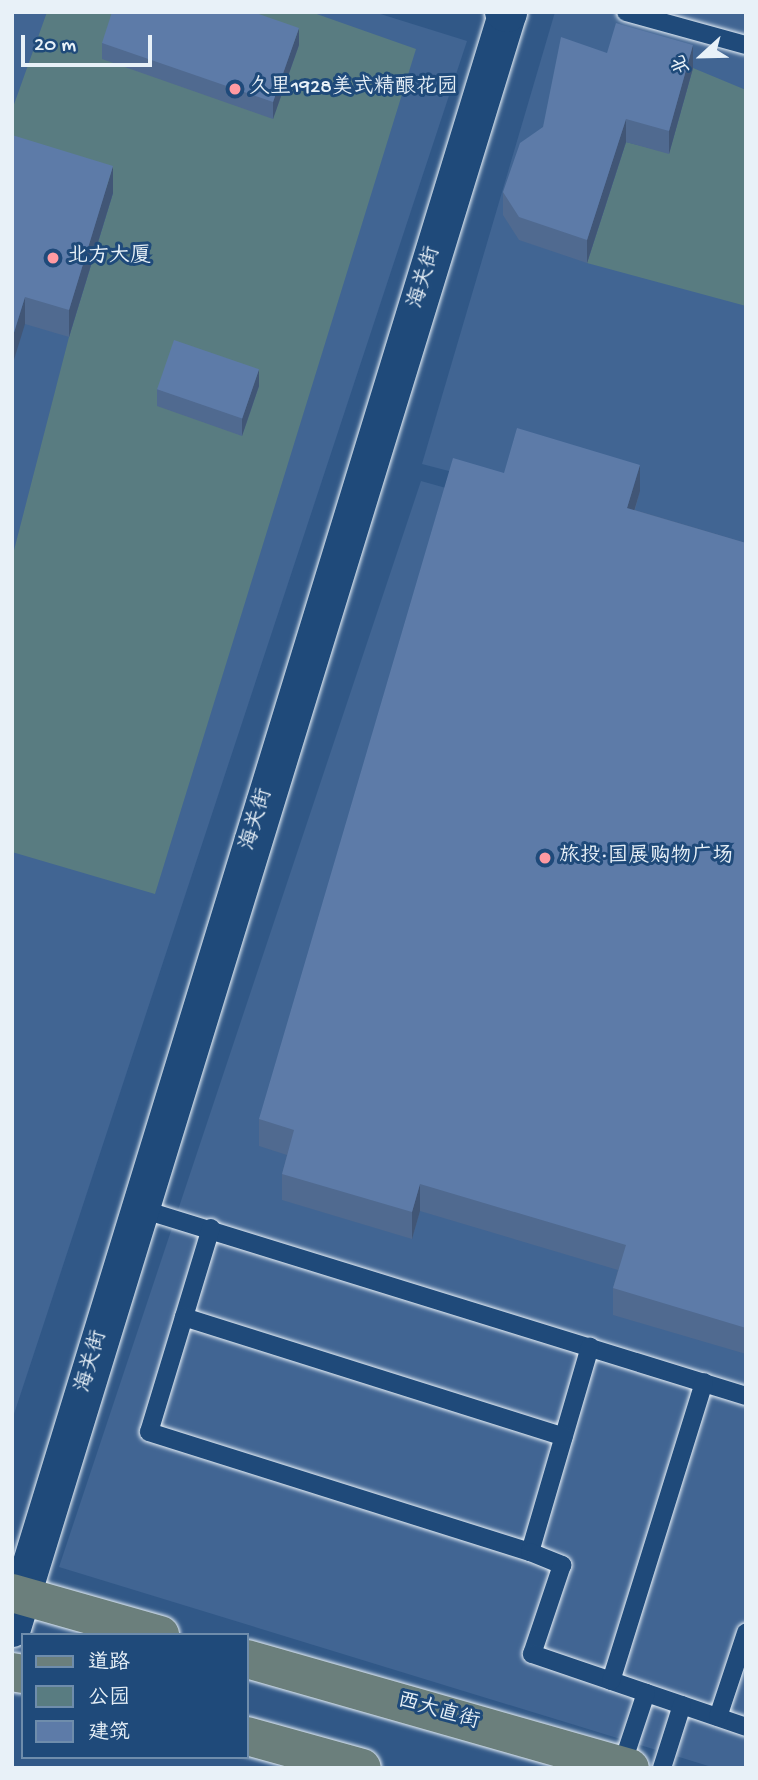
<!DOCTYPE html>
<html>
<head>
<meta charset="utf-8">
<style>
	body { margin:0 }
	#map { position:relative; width:758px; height:1780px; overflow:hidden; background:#315887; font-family:"Gochi Hand","LXGW WenKai TC",sans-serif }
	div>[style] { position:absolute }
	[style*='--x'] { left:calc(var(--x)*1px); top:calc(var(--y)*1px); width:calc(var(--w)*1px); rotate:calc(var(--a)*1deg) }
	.built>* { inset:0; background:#416593 }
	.green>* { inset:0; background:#597c81 }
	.roads { filter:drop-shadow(0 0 2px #e8f1f8) drop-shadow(0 0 2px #e8f1f8) }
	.service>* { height:18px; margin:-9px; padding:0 9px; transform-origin:9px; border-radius:9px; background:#1f4a7a }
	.tertiary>* { height:38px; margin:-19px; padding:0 19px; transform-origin:19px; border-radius:19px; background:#1f4a7a }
	.secondary>* { height:38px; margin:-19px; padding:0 19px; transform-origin:19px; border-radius:19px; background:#1f4a7a }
	.primary>* { height:38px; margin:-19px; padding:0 19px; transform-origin:19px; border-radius:19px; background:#6b7f7c }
	.wall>* { inset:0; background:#506a90 }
	.shaded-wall>* { inset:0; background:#415676 }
	.building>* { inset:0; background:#5d7ba8; transform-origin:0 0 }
	.dots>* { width:19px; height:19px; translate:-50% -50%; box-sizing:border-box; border:4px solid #1f4a7a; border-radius:50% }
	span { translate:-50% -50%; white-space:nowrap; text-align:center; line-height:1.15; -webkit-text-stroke:6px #1f4a7a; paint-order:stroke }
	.poi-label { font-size:21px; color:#e8f1f8 }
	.left { translate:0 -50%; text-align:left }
	.street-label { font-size:21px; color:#e8f1f8 }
	.frame { position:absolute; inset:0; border:14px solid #e8f1f8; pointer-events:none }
	.legend { position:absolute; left:21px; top:1633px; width:228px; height:126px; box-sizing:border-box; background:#1f4a7a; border:2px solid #6f8dac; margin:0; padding:9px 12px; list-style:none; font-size:21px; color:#e8f1f8 }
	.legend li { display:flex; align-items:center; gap:14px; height:35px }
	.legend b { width:35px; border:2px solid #6f8dac }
	.north { position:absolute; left:667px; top:21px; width:70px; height:70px; -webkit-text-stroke:5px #1f4a7a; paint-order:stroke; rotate:248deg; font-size:19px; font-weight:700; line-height:28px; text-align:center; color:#e8f1f8 }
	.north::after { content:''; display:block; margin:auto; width:24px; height:32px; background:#e8f1f8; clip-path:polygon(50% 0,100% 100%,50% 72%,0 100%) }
	.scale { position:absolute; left:21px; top:35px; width:131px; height:32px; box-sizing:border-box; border:4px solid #e8f1f8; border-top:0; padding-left:9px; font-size:21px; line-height:24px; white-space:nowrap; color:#e8f1f8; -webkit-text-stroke:5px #1f4a7a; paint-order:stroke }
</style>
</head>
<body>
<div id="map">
	<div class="built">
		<i style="clip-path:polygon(12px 12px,374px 12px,467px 41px,12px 1420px)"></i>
		<i style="clip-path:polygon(555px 12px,746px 12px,746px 549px,422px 464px)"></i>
		<i style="clip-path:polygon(421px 481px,746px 572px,746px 1768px,715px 1768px,59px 1567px)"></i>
	</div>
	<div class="green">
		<i style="clip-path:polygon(47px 12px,311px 12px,416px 49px,155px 894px,12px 852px,12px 558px,69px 337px,113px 193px,12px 162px,12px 110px)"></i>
		<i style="clip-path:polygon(693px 68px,746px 90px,746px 306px,587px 263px,626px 142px,669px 153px)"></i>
	</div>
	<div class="roads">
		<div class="service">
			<i style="--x:626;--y:12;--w:124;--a:15.4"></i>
			<i style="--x:138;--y:1208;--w:636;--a:17.18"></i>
			<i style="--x:211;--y:1228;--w:213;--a:106.9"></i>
			<i style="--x:149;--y:1432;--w:399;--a:17.5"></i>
			<i style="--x:530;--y:1552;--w:214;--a:-73.7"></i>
			<i style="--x:184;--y:1317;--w:398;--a:17.5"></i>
			<i style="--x:530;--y:1552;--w:35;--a:22"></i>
			<i style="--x:562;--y:1565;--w:94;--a:108.6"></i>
			<i style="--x:532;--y:1654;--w:226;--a:18.8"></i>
			<i style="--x:611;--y:1681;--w:313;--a:-72.7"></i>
			<i style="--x:718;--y:1717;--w:89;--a:-71.6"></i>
			<i style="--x:622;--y:1765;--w:76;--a:-71.6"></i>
			<i style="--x:662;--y:1768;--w:66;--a:-72.4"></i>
		</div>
		<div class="tertiary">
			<i style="--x:12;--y:1628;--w:1690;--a:-72.94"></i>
		</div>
		<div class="secondary">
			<i style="--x:504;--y:12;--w:4;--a:14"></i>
		</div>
		<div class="primary">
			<i style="--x:12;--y:1593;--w:154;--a:15.8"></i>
			<i style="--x:247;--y:1659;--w:398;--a:15.9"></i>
			<i style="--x:12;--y:1672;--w:11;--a:10"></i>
			<i style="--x:247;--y:1736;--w:119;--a:15.5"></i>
		</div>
	</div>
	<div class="wall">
		<i style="clip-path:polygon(102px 43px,299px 45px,273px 119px,102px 59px)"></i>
		<i style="clip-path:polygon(607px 53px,693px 68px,669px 154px,626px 142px,587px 263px,519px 240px,503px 215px,503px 192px,543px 127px)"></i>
		<i style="clip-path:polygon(12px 135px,113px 193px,69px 337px,25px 324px)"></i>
		<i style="clip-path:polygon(259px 386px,242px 436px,157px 406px,157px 389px)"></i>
		<i style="clip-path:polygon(504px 473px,640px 491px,635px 510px,746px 543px,746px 1354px,613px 1315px,613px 1288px,618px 1270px,420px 1211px,412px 1239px,282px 1200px,282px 1174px,287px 1155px,259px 1146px,259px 1119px)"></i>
	</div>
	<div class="shaded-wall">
		<i style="clip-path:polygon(299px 28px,299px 45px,273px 119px,273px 102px)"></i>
		<i style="clip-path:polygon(693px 45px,693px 68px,669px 154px,669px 131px)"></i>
		<i style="clip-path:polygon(626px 119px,626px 142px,587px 263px,587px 240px)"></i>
		<i style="clip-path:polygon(113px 166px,113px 193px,69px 337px,69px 310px)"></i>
		<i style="clip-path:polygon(25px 297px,25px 324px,12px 366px,12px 339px)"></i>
		<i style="clip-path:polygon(259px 369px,259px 386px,242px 436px,242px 419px)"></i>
		<i style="clip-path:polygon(640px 465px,640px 491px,627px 535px,627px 508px)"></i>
		<i style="clip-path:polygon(420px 1184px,420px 1211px,412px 1239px,412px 1212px)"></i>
	</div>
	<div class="building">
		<i style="clip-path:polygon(112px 12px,253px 12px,299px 28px,273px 102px,102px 43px)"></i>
		<i style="clip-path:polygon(616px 23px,693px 45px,669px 131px,626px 119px,587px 240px,519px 217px,503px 192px,520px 143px,543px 127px,561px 37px,607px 53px)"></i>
		<i style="clip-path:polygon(12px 135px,113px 166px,69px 310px,25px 297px,12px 339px)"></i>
		<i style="left:174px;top:340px;width:90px;height:52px;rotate:19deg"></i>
		<i style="clip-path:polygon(517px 428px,640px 465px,627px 508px,746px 543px,746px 1328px,613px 1288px,626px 1245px,420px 1184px,412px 1212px,282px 1174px,294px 1130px,259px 1119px,453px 458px,504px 473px)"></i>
	</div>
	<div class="dots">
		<i style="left:235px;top:89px;background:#ff9aa2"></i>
		<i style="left:53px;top:258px;background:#ff9aa2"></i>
		<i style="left:545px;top:858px;background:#ff9aa2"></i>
	</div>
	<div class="poi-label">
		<span class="left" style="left:249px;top:89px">久里1928美式精酿花园</span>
		<span class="left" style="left:67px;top:258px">北方大厦</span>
		<span class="left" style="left:559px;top:858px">旅投·国展购物广场</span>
	</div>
	<div class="street-label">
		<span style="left:426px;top:278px;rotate:-73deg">海关街</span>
		<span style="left:258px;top:820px;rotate:-73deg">海关街</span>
		<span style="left:93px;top:1362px;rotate:-74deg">海关街</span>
		<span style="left:438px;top:1713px;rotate:16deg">西大直街</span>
	</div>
	<div class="frame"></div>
	<ul class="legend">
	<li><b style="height:9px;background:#6b7f7c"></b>道路</li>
	<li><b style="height:19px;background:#597c81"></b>公园</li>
	<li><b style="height:19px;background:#5d7ba8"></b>建筑</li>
	</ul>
	<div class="north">北</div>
	<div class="scale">20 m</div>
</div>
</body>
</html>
